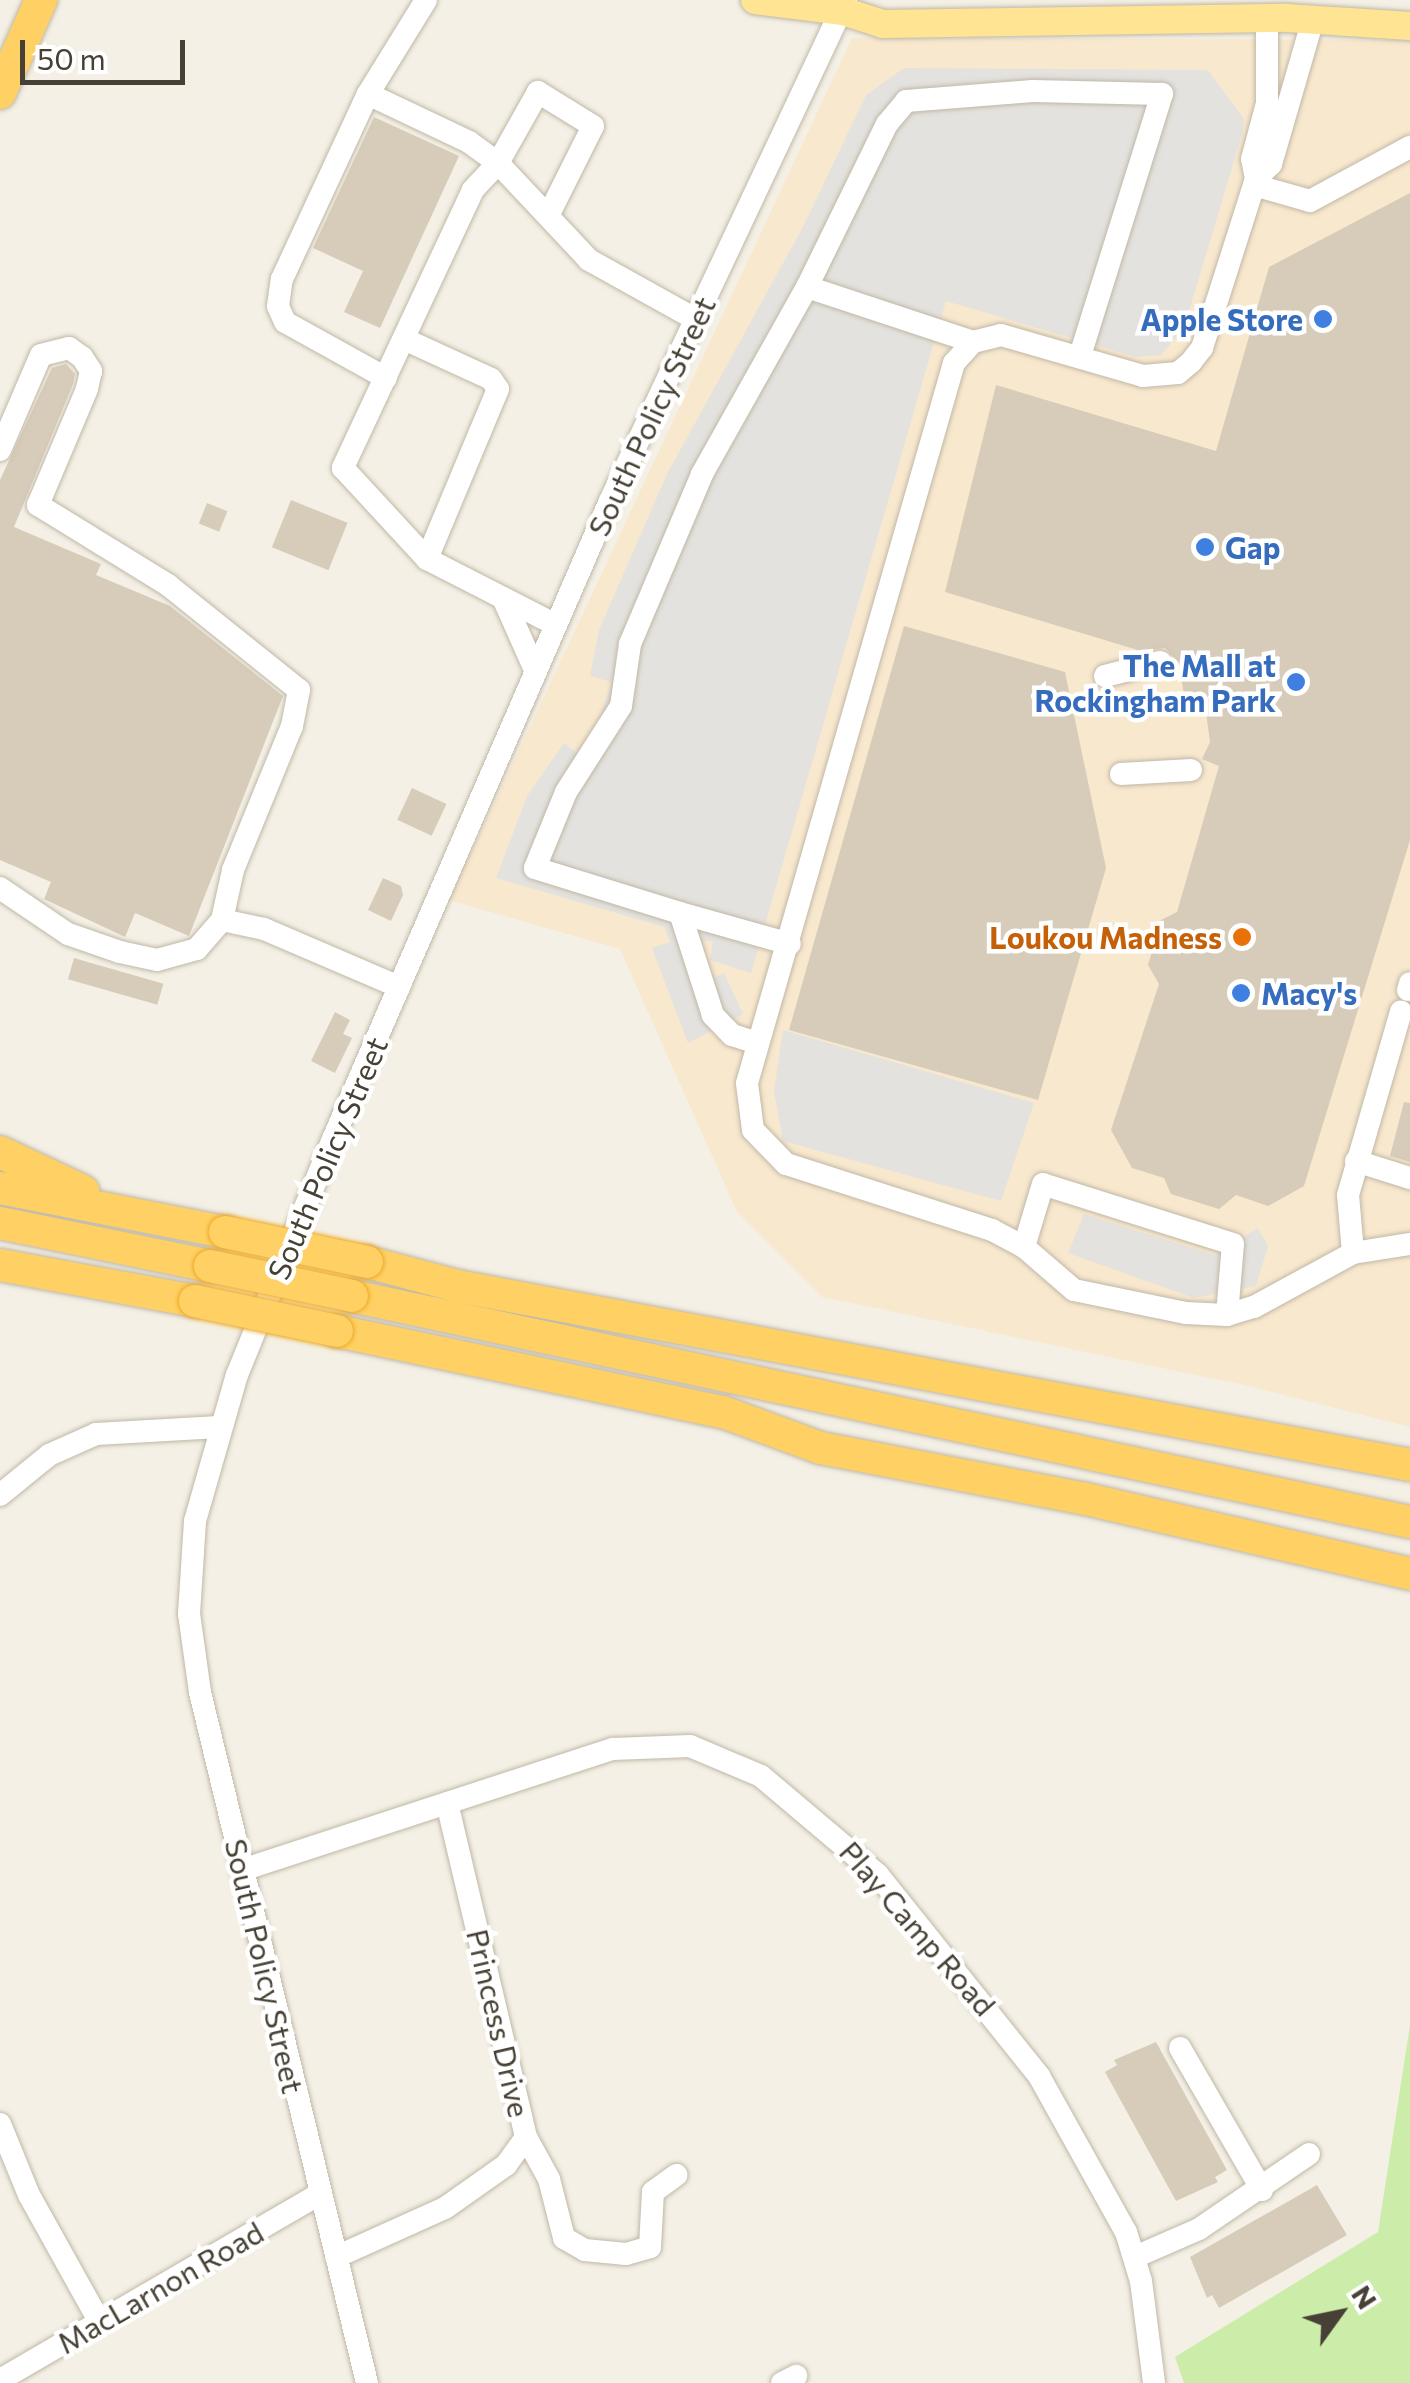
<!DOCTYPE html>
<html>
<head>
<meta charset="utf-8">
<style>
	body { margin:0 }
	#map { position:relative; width:1410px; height:2383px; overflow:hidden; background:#f4f0e5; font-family:Commissioner,sans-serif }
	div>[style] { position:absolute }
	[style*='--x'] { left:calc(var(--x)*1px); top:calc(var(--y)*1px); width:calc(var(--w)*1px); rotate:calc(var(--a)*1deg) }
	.commercial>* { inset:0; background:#f8e8ce }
	.green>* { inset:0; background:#cceca9 }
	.parking>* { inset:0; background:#e4e2de }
	.building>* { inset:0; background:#d7ccb9; transform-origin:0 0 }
	.roads { filter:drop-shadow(0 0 2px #c0b8a7) drop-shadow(0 0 2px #c0b8a7) }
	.minor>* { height:22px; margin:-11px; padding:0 11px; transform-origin:11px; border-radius:11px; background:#fff }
	.major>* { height:28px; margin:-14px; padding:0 14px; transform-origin:14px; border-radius:14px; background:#ffe493 }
	.highway>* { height:32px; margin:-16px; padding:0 16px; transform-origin:16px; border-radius:16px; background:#ffd165 }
	.bridges { filter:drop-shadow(0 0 2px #ecaa27) drop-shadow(0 0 2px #ecaa27) }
	.highway-bridge>* { height:32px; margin:-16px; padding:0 16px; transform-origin:16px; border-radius:16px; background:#ffd165 }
	.dots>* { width:28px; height:28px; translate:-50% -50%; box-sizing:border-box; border:5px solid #fff; border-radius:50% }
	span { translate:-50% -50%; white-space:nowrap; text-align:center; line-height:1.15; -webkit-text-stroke:9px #fff; paint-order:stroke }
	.shop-label { font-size:30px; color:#366cbe; font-weight:700 }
	.right { translate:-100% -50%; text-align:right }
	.left { translate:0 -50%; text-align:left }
	.street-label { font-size:30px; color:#474034 }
	.food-label { font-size:30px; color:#c56008; font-weight:700 }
	.north { position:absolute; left:1290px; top:2263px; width:100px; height:100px; -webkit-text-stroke:8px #fff; paint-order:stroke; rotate:57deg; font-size:28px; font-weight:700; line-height:40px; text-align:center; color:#474034 }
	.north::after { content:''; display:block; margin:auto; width:35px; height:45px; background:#474034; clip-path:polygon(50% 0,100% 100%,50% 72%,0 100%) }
	.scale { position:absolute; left:20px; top:40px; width:165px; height:45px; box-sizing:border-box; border:5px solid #474034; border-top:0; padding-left:12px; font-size:30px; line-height:35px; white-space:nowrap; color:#474034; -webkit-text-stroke:8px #fff; paint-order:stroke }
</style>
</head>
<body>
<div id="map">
	<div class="commercial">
		<i style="clip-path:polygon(852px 38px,1410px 40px,1410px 1427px,1244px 1385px,822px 1297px,737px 1212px,620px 949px,449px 900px)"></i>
	</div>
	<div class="green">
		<i style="clip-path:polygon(1410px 2025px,1410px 2383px,1184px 2383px,1175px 2357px,1378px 2232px)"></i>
	</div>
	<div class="parking">
		<i style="clip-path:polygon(904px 68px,1208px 70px,1244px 119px,1243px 131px,1184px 328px,1161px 355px,1136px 357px,946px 301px,751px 973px,710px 960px,713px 941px,700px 941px,707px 981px,724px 973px,743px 1014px,688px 1043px,652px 948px,670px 942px,664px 927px,496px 878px,527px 796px,564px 743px,580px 755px,600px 717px,612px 682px,590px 676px,599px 630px,667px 474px,804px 225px,866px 95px)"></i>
		<i style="clip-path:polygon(783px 1030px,1034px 1103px,1001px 1201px,783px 1141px,774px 1091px)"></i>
		<i style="clip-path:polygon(1084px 1214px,1214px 1255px,1258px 1228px,1268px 1246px,1256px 1286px,1194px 1298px,1068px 1253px)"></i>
	</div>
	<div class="building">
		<i style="clip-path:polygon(374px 117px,459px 156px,380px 328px,344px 312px,363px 271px,313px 248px)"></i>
		<i style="clip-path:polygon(1410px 193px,1410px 840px,1304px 1186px,1268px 1206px,1236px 1195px,1219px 1209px,1171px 1194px,1164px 1178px,1132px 1168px,1111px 1130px,1159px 984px,1148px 965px,1161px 920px,1177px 912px,1219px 766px,1202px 759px,1210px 742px,1205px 705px,1185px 702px,1179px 663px,1165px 648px,1141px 651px,945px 592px,996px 385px,1216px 451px,1269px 267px)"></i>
		<i style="clip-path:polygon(66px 364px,75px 374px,73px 384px,14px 527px,101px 564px,96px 575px,170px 606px,283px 696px,189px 936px,135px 913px,125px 937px,44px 899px,51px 882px,0 860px,0 480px,52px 368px)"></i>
		<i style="left:291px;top:500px;width:61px;height:51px;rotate:22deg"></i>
		<i style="left:207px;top:503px;width:22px;height:22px;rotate:22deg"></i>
		<i style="clip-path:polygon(904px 626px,1065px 672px,1106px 868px,1038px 1100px,789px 1030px)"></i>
		<i style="left:412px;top:788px;width:38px;height:35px;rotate:25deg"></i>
		<i style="clip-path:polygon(383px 878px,401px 886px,403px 895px,391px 921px,368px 910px)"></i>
		<i style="left:74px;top:958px;width:93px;height:22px;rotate:16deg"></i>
		<i style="clip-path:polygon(335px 1012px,350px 1020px,343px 1034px,352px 1038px,335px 1073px,311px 1061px)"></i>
		<i style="clip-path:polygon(1404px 1102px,1410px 1103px,1410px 1162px,1390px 1156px)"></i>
		<i style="clip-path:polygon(1156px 2042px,1227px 2170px,1215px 2177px,1218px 2182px,1176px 2201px,1105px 2072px,1117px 2065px,1114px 2060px)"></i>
		<i style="clip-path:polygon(1317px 2185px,1347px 2235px,1219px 2308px,1212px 2295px,1207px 2298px,1190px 2257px)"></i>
	</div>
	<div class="roads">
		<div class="minor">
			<i style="--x:368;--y:94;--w:112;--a:25.4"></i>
			<i style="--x:469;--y:142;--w:36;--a:36"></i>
			<i style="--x:498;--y:163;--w:133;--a:46.8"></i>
			<i style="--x:589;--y:260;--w:121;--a:29.1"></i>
			<i style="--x:1256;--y:179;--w:20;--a:-101"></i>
			<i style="--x:1252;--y:159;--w:58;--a:-75"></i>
			<i style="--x:1267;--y:103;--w:83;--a:-90"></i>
			<i style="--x:1254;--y:185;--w:58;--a:15.9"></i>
			<i style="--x:1310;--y:201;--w:114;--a:-28.4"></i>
			<i style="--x:549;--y:214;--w:98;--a:-63.4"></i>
			<i style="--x:593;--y:126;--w:65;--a:-148.3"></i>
			<i style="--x:538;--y:92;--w:81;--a:119.4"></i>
			<i style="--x:498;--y:163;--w:37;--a:133"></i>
			<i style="--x:473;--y:190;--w:307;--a:115.1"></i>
			<i style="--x:343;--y:468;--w:124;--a:47.3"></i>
			<i style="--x:427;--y:559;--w:145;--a:27.1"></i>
			<i style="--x:807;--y:287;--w:175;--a:18.3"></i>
			<i style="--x:404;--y:339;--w:96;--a:24.7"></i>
			<i style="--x:491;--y:379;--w:12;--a:55"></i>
			<i style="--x:498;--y:389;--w:184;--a:112.7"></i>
			<i style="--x:386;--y:378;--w:115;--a:-151"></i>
			<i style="--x:285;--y:322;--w:17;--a:-114"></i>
			<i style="--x:278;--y:306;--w:27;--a:-82"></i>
			<i style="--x:282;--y:279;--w:204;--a:-65.1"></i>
			<i style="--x:368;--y:94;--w:110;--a:-58.3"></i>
			<i style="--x:0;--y:450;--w:103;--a:-66.7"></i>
			<i style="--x:41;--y:355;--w:29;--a:-14"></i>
			<i style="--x:69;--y:348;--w:16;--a:35"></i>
			<i style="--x:82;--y:357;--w:17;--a:57"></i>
			<i style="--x:91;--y:371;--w:18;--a:103"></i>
			<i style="--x:87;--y:389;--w:126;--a:112.9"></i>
			<i style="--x:38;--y:505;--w:153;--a:31.6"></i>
			<i style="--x:168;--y:585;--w:168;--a:38.7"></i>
			<i style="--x:299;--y:690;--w:37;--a:101"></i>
			<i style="--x:292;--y:726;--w:156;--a:112.3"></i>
			<i style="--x:233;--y:870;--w:51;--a:102.4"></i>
			<i style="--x:222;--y:920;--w:38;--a:131"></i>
			<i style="--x:197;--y:949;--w:41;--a:164.6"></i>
			<i style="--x:157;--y:960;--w:38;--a:-168"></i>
			<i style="--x:120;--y:952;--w:55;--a:-160.9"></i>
			<i style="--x:68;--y:934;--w:82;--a:-145.9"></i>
			<i style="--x:503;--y:598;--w:81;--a:66"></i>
			<i style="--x:1105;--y:676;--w:57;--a:-14.3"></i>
			<i style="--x:1121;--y:774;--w:70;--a:-3.3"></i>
			<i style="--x:680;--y:913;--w:114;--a:15.7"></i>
			<i style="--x:222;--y:920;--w:43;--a:12.1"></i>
			<i style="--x:264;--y:929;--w:147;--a:23.2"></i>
			<i style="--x:1408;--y:990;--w:7;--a:-74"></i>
			<i style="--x:757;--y:1043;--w:26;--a:-162"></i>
			<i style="--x:732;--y:1035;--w:28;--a:-134"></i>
			<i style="--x:713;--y:1015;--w:107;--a:-107.9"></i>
			<i style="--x:680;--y:913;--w:152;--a:-162.8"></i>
			<i style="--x:535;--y:868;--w:82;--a:-67.8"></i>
			<i style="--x:566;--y:792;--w:102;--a:-57.4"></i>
			<i style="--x:621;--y:706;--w:63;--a:-81.7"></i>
			<i style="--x:630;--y:644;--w:185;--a:-67"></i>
			<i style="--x:702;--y:474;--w:214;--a:-60.7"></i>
			<i style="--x:807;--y:287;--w:182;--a:-63.9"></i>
			<i style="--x:887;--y:124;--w:30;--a:-50"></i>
			<i style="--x:906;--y:101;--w:127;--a:-4.5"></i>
			<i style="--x:1033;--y:91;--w:129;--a:1.3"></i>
			<i style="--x:1162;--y:94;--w:275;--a:107.4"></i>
			<i style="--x:1356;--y:1161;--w:57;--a:17.5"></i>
			<i style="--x:1024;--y:1247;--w:66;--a:40.7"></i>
			<i style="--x:1074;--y:1290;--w:114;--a:11.6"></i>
			<i style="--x:1186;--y:1313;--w:41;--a:2.8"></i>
			<i style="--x:1227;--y:1315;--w:28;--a:-17"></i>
			<i style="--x:1254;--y:1307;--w:113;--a:-28.6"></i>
			<i style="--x:1353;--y:1253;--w:58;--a:-9"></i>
			<i style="--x:1353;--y:1253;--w:58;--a:-94.9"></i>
			<i style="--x:1348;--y:1195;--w:191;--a:-73.9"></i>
			<i style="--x:1227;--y:1315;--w:71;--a:-85.2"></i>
			<i style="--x:1233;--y:1244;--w:199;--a:-162.5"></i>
			<i style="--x:1043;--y:1184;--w:66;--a:106.8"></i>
			<i style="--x:1024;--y:1247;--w:36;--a:-152"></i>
			<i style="--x:992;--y:1230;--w:216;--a:-162.2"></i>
			<i style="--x:786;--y:1164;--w:47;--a:-134.1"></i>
			<i style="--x:753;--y:1130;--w:47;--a:-97.3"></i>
			<i style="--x:747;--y:1083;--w:749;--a:-73.96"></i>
			<i style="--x:954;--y:363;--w:28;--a:-48"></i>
			<i style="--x:973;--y:342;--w:29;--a:-14"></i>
			<i style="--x:1001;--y:335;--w:148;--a:16.1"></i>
			<i style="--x:1143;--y:376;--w:35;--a:-5"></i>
			<i style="--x:1178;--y:373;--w:17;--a:-40"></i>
			<i style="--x:1191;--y:362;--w:18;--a:-52"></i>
			<i style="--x:1202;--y:348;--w:177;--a:-72.3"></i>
			<i style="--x:1256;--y:179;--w:21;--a:-45"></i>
			<i style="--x:1271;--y:164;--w:151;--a:-73.8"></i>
			<i style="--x:0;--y:1495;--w:63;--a:-39.2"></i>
			<i style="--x:49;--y:1455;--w:51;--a:-24.1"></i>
			<i style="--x:96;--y:1434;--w:123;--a:-3.3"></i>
			<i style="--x:242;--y:1870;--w:390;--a:-18.1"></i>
			<i style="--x:613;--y:1749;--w:77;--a:-2.2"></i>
			<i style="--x:690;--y:1746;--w:77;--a:22.9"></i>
			<i style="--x:761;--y:1776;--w:153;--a:40.2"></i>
			<i style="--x:878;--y:1875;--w:258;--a:51.3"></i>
			<i style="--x:1039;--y:2076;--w:179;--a:60.9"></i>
			<i style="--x:1126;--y:2232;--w:51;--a:73"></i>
			<i style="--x:1141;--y:2281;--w:103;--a:82.7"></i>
			<i style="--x:1180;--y:2048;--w:164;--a:60"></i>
			<i style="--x:0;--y:2124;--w:77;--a:67.8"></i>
			<i style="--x:29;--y:2195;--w:144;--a:60.9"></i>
			<i style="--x:526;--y:2137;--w:48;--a:61.3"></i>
			<i style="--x:549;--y:2179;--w:61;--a:75.7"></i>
			<i style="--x:564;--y:2238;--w:24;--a:30"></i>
			<i style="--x:585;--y:2250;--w:41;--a:5.6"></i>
			<i style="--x:626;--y:2254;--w:25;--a:-16"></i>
			<i style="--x:650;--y:2247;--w:55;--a:-86.9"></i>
			<i style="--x:653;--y:2192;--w:29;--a:-36"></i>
			<i style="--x:336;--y:2257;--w:120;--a:-24.2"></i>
			<i style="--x:445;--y:2208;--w:75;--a:-35.2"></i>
			<i style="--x:506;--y:2165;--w:34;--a:-54"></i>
			<i style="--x:526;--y:2137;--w:343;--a:-103.3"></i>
			<i style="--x:1135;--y:2257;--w:70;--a:-23.6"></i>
			<i style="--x:1199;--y:2229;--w:133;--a:-34.3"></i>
			<i style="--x:0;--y:2380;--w:370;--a:-30.2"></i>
			<i style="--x:367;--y:2383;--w:711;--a:-103.59"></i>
			<i style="--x:200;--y:1692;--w:79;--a:-98"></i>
			<i style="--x:189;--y:1614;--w:93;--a:-86.3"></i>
			<i style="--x:195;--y:1521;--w:152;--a:-74"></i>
			<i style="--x:237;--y:1375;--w:255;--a:-67.9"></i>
			<i style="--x:333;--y:1139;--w:693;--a:-66.54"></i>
			<i style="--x:609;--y:503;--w:556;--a:-64.77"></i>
			<i style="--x:782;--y:2383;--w:16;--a:-27"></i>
		</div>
		<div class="major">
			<i style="--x:755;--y:0;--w:89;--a:7.1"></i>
			<i style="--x:843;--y:11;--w:42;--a:18"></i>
			<i style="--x:883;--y:24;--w:404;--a:-0.9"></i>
			<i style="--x:1287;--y:18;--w:123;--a:3.7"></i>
		</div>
		<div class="highway">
			<i style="--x:0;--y:93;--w:102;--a:-66.2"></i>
			<i style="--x:0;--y:1152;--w:92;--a:25.2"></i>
			<i style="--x:0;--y:1188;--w:229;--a:11.1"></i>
			<i style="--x:0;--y:1223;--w:214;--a:11.6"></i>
			<i style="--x:367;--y:1262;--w:93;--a:14.9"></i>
			<i style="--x:457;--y:1286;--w:970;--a:10.64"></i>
			<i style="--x:0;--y:1265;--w:198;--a:10.5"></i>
			<i style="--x:352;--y:1296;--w:1082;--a:12.06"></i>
			<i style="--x:337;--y:1331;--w:394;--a:11.9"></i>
			<i style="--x:723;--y:1412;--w:104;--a:20.2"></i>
			<i style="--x:821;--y:1448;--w:270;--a:10.9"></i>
			<i style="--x:1086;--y:1499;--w:333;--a:13"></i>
		</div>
	</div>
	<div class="bridges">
		<div class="highway-bridge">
			<i style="--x:225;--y:1232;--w:145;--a:11.9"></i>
			<i style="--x:210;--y:1266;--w:145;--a:11.9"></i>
			<i style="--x:195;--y:1301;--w:145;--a:11.9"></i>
		</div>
	</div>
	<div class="dots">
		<i style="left:1323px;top:319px;background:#3f7fe0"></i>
		<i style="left:1205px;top:547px;background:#3f7fe0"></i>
		<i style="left:1296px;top:682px;background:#3f7fe0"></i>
		<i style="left:1242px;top:937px;background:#e8710a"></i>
		<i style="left:1241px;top:993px;background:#3f7fe0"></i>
	</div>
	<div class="shop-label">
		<span class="right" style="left:1303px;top:319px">Apple Store</span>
		<span class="left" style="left:1225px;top:547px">Gap</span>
		<span class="right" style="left:1276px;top:682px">The Mall at<br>Rockingham Park</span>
		<span class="left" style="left:1261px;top:993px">Macy's</span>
	</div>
	<div class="street-label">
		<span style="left:651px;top:416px;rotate:-65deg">South Policy Street</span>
		<span style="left:327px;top:1158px;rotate:-67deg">South Policy Street</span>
		<span style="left:918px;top:1928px;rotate:49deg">Play Camp Road</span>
		<span style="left:265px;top:1966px;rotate:77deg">South Policy Street</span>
		<span style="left:499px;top:2023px;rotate:77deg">Princess Drive</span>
		<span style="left:160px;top:2287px;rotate:-30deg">MacLarnon Road</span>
	</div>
	<div class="food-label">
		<span class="right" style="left:1222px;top:937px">Loukou Madness</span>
	</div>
	<div class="north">N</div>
	<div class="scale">50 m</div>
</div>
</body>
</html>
